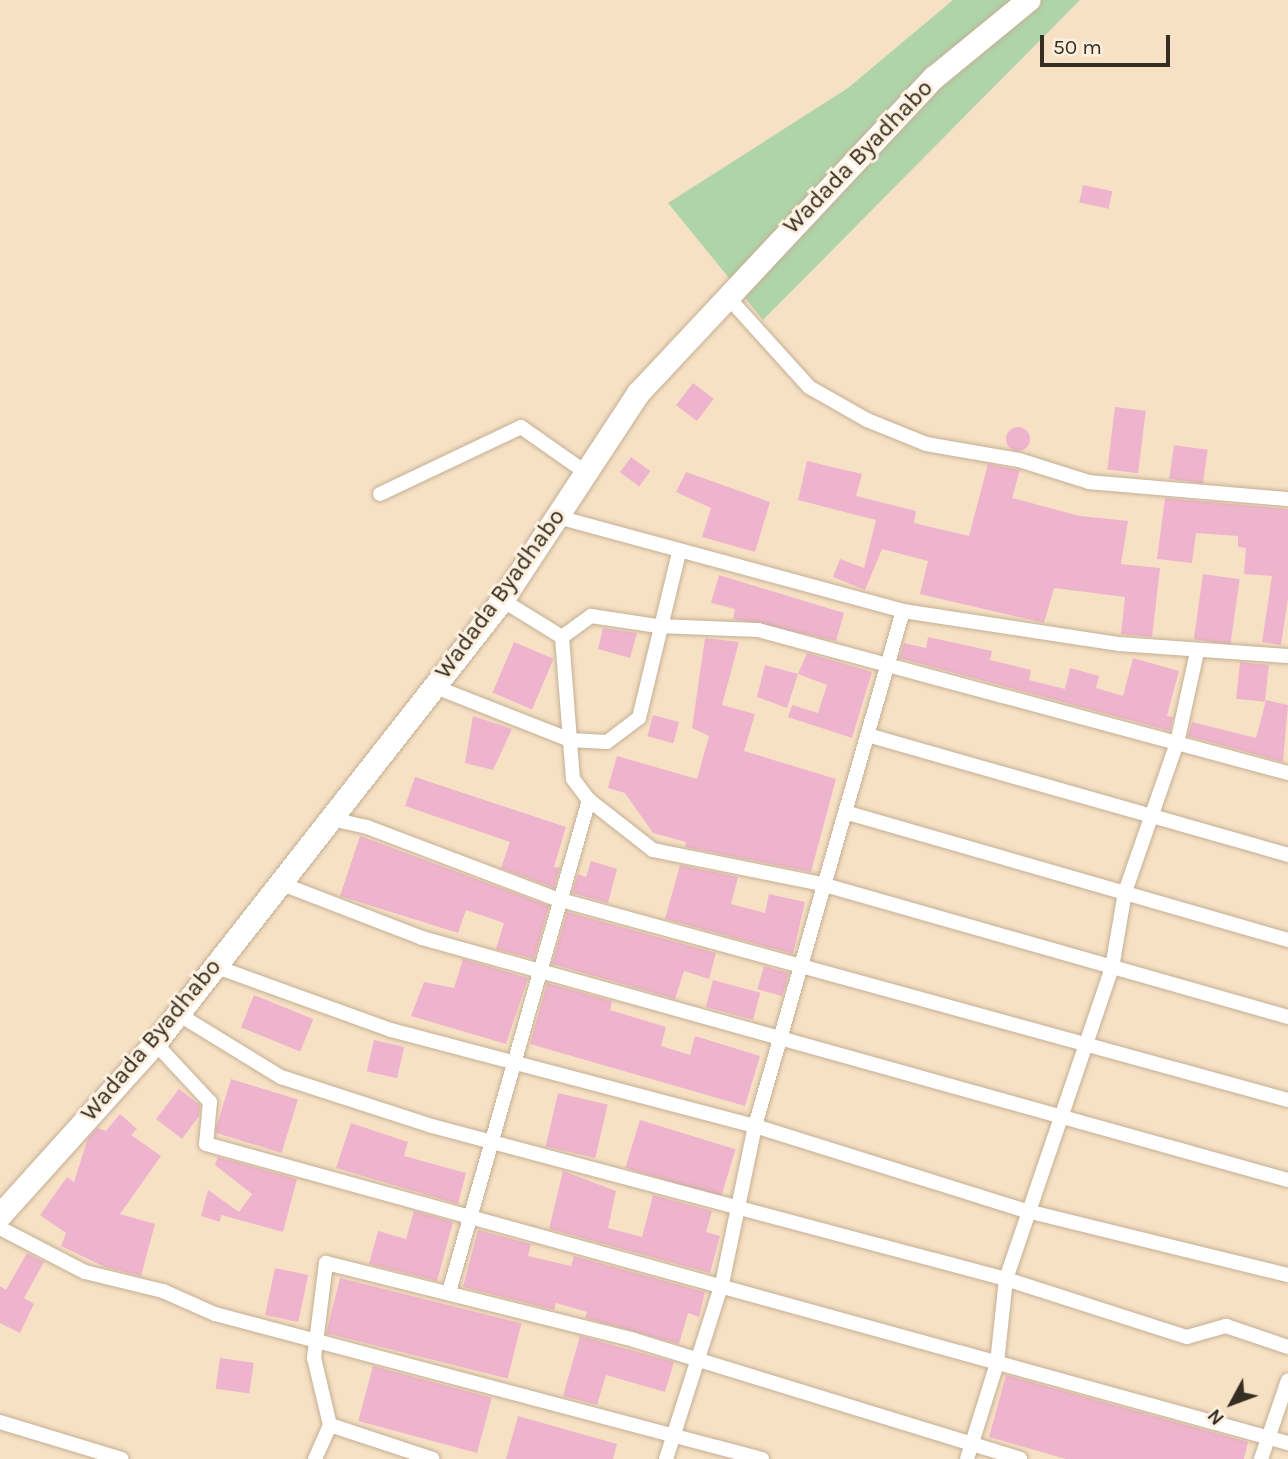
<!DOCTYPE html>
<html>
<head>
<meta charset="utf-8">
<style>
	body { margin:0 }
	#map { position:relative; width:1288px; height:1459px; overflow:hidden; background:#f7e1c5; font-family:Karla,sans-serif }
	div>[style] { position:absolute }
	[style*='--x'] { left:calc(var(--x)*1px); top:calc(var(--y)*1px); width:calc(var(--w)*1px); rotate:calc(var(--a)*1deg) }
	.green>* { inset:0; background:#afd4aa }
	.building>* { inset:0; background:#efb4cd; transform-origin:0 0 }
	.round { border-radius:50% }
	.roads { filter:drop-shadow(0 0 2px #c4af94) drop-shadow(0 0 2px #c4af94) }
	.minor>* { height:14px; margin:-7px; padding:0 7px; transform-origin:7px; border-radius:7px; background:#fff }
	.primary>* { height:23px; margin:-11.5px; padding:0 11.5px; transform-origin:11.5px; border-radius:11.5px; background:#fff }
	span { translate:-50% -50%; white-space:nowrap; text-align:center; line-height:1.15; -webkit-text-stroke:6px #fdf0df; paint-order:stroke }
	.street-label { font-size:24px; color:#362e23 }
	.north { position:absolute; left:1197px; top:1368px; width:70px; height:70px; -webkit-text-stroke:5px #fdf0df; paint-order:stroke; rotate:229deg; font-size:19px; font-weight:700; line-height:28px; text-align:center; color:#362e23 }
	.north::after { content:''; display:block; margin:auto; width:24px; height:32px; background:#362e23; clip-path:polygon(50% 0,100% 100%,50% 72%,0 100%) }
	.scale { position:absolute; left:1040px; top:35px; width:130px; height:32px; box-sizing:border-box; border:4px solid #362e23; border-top:0; padding-left:9px; font-size:21px; line-height:24px; white-space:nowrap; color:#362e23; -webkit-text-stroke:5px #fdf0df; paint-order:stroke }
</style>
</head>
<body>
<div id="map">
	<div class="green">
		<i style="clip-path:polygon(953px 0,1080px 0,763px 320px,668px 203px,848px 88px)"></i>
	</div>
	<div class="building">
		<i style="left:1083px;top:185px;width:30px;height:18px;rotate:12deg"></i>
		<i style="left:693px;top:383px;width:26px;height:28px;rotate:37deg"></i>
		<i style="left:1115px;top:407px;width:31px;height:63px;rotate:7deg"></i>
		<i class="round" style="left:1006px;top:427px;width:24px;height:24px"></i>
		<i style="left:1174px;top:445px;width:34px;height:34px;rotate:8deg"></i>
		<i style="left:631px;top:457px;width:24px;height:19px;rotate:36deg"></i>
		<i style="clip-path:polygon(807px 461px,862px 474px,856px 496px,916px 511px,914px 523px,969px 536px,988px 464px,1020px 470px,1012px 498px,1080px 516px,1128px 521px,1121px 564px,1160px 568px,1152px 637px,1121px 634px,1125px 597px,1054px 588px,1044px 623px,920px 594px,928px 561px,882px 549px,865px 590px,833px 577px,840px 559px,864px 568px,876px 520px,798px 500px)"></i>
		<i style="clip-path:polygon(686px 472px,770px 502px,755px 552px,702px 537px,711px 508px,676px 492px)"></i>
		<i style="clip-path:polygon(1165px 498px,1288px 509px,1288px 598px,1281px 645px,1262px 642px,1272px 576px,1244px 574px,1246px 548px,1238px 547px,1238px 536px,1196px 533px,1192px 563px,1157px 559px)"></i>
		<i style="left:1203px;top:574px;width:37px;height:66px;rotate:8deg"></i>
		<i style="clip-path:polygon(719px 575px,844px 613px,836px 641px,733px 619px,735px 609px,711px 603px)"></i>
		<i style="clip-path:polygon(603px 628px,637px 633px,630px 658px,598px 649px)"></i>
		<i style="clip-path:polygon(928px 637px,992px 651px,990px 660px,1031px 670px,1029px 680px,1065px 689px,1070px 668px,1099px 676px,1096px 688px,1123px 696px,1133px 658px,1179px 671px,1167px 716px,1173px 717px,1170px 731px,899px 658px,904px 643px,926px 648px)"></i>
		<i style="clip-path:polygon(705px 638px,739px 642px,722px 705px,755px 714px,744px 751px,836px 779px,811px 872px,685px 847px,686px 842px,653px 833px,625px 793px,608px 788px,617px 756px,697px 779px,709px 736px,692px 728px)"></i>
		<i style="left:514px;top:642px;width:43px;height:55px;rotate:23deg"></i>
		<i style="clip-path:polygon(807px 653px,872px 672px,852px 738px,788px 717px,792px 705px,818px 713px,827px 685px,798px 674px)"></i>
		<i style="left:1240px;top:662px;width:29px;height:37px;rotate:6deg"></i>
		<i style="clip-path:polygon(765px 665px,798px 674px,787px 708px,757px 697px)"></i>
		<i style="clip-path:polygon(1266px 700px,1288px 705px,1283px 762px,1188px 736px,1192px 722px,1256px 738px)"></i>
		<i style="left:653px;top:715px;width:27px;height:22px;rotate:15deg"></i>
		<i style="clip-path:polygon(473px 716px,512px 729px,493px 770px,465px 763px)"></i>
		<i style="clip-path:polygon(415px 777px,566px 827px,554px 867px,560px 868px,554px 888px,501px 868px,510px 842px,405px 806px)"></i>
		<i style="clip-path:polygon(360px 836px,549px 906px,534px 959px,496px 949px,504px 923px,466px 910px,458px 933px,340px 896px)"></i>
		<i style="clip-path:polygon(591px 861px,617px 869px,608px 903px,572px 893px,578px 874px,586px 877px)"></i>
		<i style="clip-path:polygon(680px 865px,738px 877px,731px 904px,765px 913px,769px 894px,805px 902px,793px 954px,665px 919px)"></i>
		<i style="clip-path:polygon(567px 912px,716px 953px,709px 979px,684px 971px,675px 999px,552px 964px)"></i>
		<i style="clip-path:polygon(463px 959px,528px 978px,506px 1044px,411px 1016px,424px 982px,454px 988px)"></i>
		<i style="left:764px;top:966px;width:26px;height:24px;rotate:16deg"></i>
		<i style="left:713px;top:980px;width:49px;height:28px;rotate:15deg"></i>
		<i style="clip-path:polygon(547px 983px,612px 1001px,610px 1010px,666px 1027px,661px 1046px,690px 1055px,695px 1036px,760px 1056px,745px 1106px,530px 1044px)"></i>
		<i style="left:254px;top:995px;width:64px;height:35px;rotate:22deg"></i>
		<i style="left:374px;top:1040px;width:31px;height:32px;rotate:13deg"></i>
		<i style="left:231px;top:1079px;width:70px;height:56px;rotate:17deg"></i>
		<i style="clip-path:polygon(179px 1089px,200px 1105px,199px 1116px,182px 1139px,156px 1119px)"></i>
		<i style="left:558px;top:1093px;width:51px;height:55px;rotate:13deg"></i>
		<i style="clip-path:polygon(120px 1114px,137px 1129px,131px 1135px,161px 1156px,120px 1214px,155px 1224px,141px 1276px,105px 1267px,61px 1246px,66px 1233px,40px 1215px,67px 1177px,74px 1182px,88px 1138px,97px 1128px,106px 1131px)"></i>
		<i style="left:640px;top:1120px;width:100px;height:50px;rotate:17deg"></i>
		<i style="clip-path:polygon(351px 1123px,408px 1142px,404px 1156px,466px 1173px,458px 1204px,336px 1168px)"></i>
		<i style="clip-path:polygon(218px 1157px,297px 1179px,283px 1232px,221px 1215px,220px 1222px,201px 1216px,208px 1190px,239px 1212px,252px 1194px,215px 1165px)"></i>
		<i style="clip-path:polygon(563px 1171px,616px 1191px,608px 1228px,642px 1237px,653px 1195px,712px 1211px,706px 1232px,720px 1236px,710px 1273px,549px 1229px)"></i>
		<i style="clip-path:polygon(414px 1211px,453px 1222px,437px 1281px,369px 1264px,378px 1231px,406px 1239px)"></i>
		<i style="clip-path:polygon(478px 1230px,531px 1244px,528px 1256px,571px 1266px,574px 1256px,705px 1292px,699px 1317px,688px 1313px,679px 1344px,585px 1318px,587px 1312px,556px 1303px,554px 1310px,463px 1287px)"></i>
		<i style="clip-path:polygon(27px 1253px,44px 1262px,24px 1298px,34px 1304px,20px 1333px,0 1323px,0 1286px,6px 1290px)"></i>
		<i style="left:275px;top:1268px;width:34px;height:48px;rotate:12deg"></i>
		<i style="left:340px;top:1278px;width:187px;height:57px;rotate:14deg"></i>
		<i style="clip-path:polygon(580px 1336px,674px 1362px,665px 1392px,606px 1375px,597px 1405px,563px 1396px)"></i>
		<i style="left:220px;top:1358px;width:34px;height:31px;rotate:8deg"></i>
		<i style="left:373px;top:1366px;width:123px;height:57px;rotate:15deg"></i>
		<i style="clip-path:polygon(1006px 1375px,1248px 1442px,1244px 1459px,1066px 1459px,989px 1437px)"></i>
		<i style="clip-path:polygon(518px 1416px,617px 1444px,613px 1459px,506px 1459px)"></i>
	</div>
	<div class="roads">
		<div class="minor">
			<i style="--x:726;--y:295;--w:124;--a:47.9"></i>
			<i style="--x:809;--y:387;--w:67;--a:29.6"></i>
			<i style="--x:867;--y:420;--w:64;--a:22.1"></i>
			<i style="--x:926;--y:444;--w:94;--a:9.8"></i>
			<i style="--x:1019;--y:460;--w:73;--a:17.4"></i>
			<i style="--x:1089;--y:482;--w:200;--a:4.9"></i>
			<i style="--x:380;--y:494;--w:156;--a:-25.4"></i>
			<i style="--x:521;--y:427;--w:78;--a:35.1"></i>
			<i style="--x:558;--y:517;--w:358;--a:15.2"></i>
			<i style="--x:903;--y:611;--w:219;--a:8.7"></i>
			<i style="--x:1119;--y:644;--w:169;--a:4.1"></i>
			<i style="--x:502;--y:600;--w:70;--a:31.7"></i>
			<i style="--x:562;--y:637;--w:142;--a:85.6"></i>
			<i style="--x:573;--y:779;--w:26;--a:53"></i>
			<i style="--x:589;--y:800;--w:81;--a:38"></i>
			<i style="--x:653;--y:850;--w:171;--a:11.4"></i>
			<i style="--x:821;--y:884;--w:486;--a:15.9"></i>
			<i style="--x:562;--y:637;--w:36;--a:-36"></i>
			<i style="--x:591;--y:616;--w:68;--a:8.5"></i>
			<i style="--x:658;--y:626;--w:100;--a:2.3"></i>
			<i style="--x:758;--y:630;--w:549;--a:15.1"></i>
			<i style="--x:433;--y:686;--w:147;--a:21.5"></i>
			<i style="--x:570;--y:740;--w:37;--a:3"></i>
			<i style="--x:607;--y:742;--w:40;--a:-37"></i>
			<i style="--x:639;--y:718;--w:170;--a:-76.4"></i>
			<i style="--x:871;--y:736;--w:434;--a:15.9"></i>
			<i style="--x:848;--y:813;--w:458;--a:16.1"></i>
			<i style="--x:327;--y:818;--w:41;--a:12.7"></i>
			<i style="--x:367;--y:827;--w:203;--a:20.8"></i>
			<i style="--x:557;--y:899;--w:758;--a:15.37"></i>
			<i style="--x:277;--y:882;--w:155;--a:21.1"></i>
			<i style="--x:422;--y:938;--w:899;--a:15.61"></i>
			<i style="--x:214;--y:966;--w:188;--a:19.9"></i>
			<i style="--x:391;--y:1030;--w:376;--a:14.8"></i>
			<i style="--x:755;--y:1126;--w:285;--a:17.4"></i>
			<i style="--x:1027;--y:1211;--w:269;--a:13.8"></i>
			<i style="--x:178;--y:1014;--w:121;--a:31.5"></i>
			<i style="--x:281;--y:1077;--w:159;--a:18"></i>
			<i style="--x:432;--y:1126;--w:594;--a:14.93"></i>
			<i style="--x:1006;--y:1279;--w:190;--a:17.8"></i>
			<i style="--x:1187;--y:1337;--w:41;--a:-15.8"></i>
			<i style="--x:1226;--y:1326;--w:65;--a:18.7"></i>
			<i style="--x:155;--y:1043;--w:81;--a:47"></i>
			<i style="--x:210;--y:1102;--w:42;--a:95.4"></i>
			<i style="--x:206;--y:1144;--w:1123;--a:15.45"></i>
			<i style="--x:0;--y:1228;--w:96;--a:27.4"></i>
			<i style="--x:85;--y:1272;--w:80;--a:13.7"></i>
			<i style="--x:163;--y:1291;--w:57;--a:23.9"></i>
			<i style="--x:215;--y:1314;--w:566;--a:14.85"></i>
			<i style="--x:449;--y:1292;--w:512;--a:-74.12"></i>
			<i style="--x:0;--y:1422;--w:127;--a:16.9"></i>
			<i style="--x:330;--y:1425;--w:108;--a:18.3"></i>
			<i style="--x:315;--y:1459;--w:37;--a:-66"></i>
			<i style="--x:330;--y:1425;--w:69;--a:-103.4"></i>
			<i style="--x:314;--y:1358;--w:96;--a:-82.8"></i>
			<i style="--x:326;--y:1263;--w:317;--a:14"></i>
			<i style="--x:634;--y:1340;--w:404;--a:17.1"></i>
			<i style="--x:666;--y:1459;--w:184;--a:-72.3"></i>
			<i style="--x:722;--y:1284;--w:161;--a:-78.2"></i>
			<i style="--x:755;--y:1126;--w:536;--a:-73.97"></i>
			<i style="--x:967;--y:1459;--w:101;--a:-72.6"></i>
			<i style="--x:997;--y:1363;--w:84;--a:-83.9"></i>
			<i style="--x:1006;--y:1279;--w:329;--a:-71.2"></i>
			<i style="--x:1112;--y:968;--w:77;--a:-80.3"></i>
			<i style="--x:1125;--y:892;--w:158;--a:-70.8"></i>
			<i style="--x:1177;--y:743;--w:93;--a:-77.6"></i>
			<i style="--x:1261;--y:1459;--w:83;--a:-71.1"></i>
		</div>
		<div class="primary">
			<i style="--x:0;--y:1215;--w:232;--a:-48"></i>
			<i style="--x:155;--y:1043;--w:563;--a:-51.93"></i>
			<i style="--x:502;--y:600;--w:248;--a:-56.7"></i>
			<i style="--x:638;--y:393;--w:433;--a:-46.9"></i>
			<i style="--x:934;--y:77;--w:122;--a:-39.3"></i>
		</div>
	</div>
	<div class="street-label">
		<span style="left:858px;top:157px;rotate:-46deg">Wadada Byadhabo</span>
		<span style="left:500px;top:594px;rotate:-54deg">Wadada Byadhabo</span>
		<span style="left:151px;top:1040px;rotate:-50deg">Wadada Byadhabo</span>
	</div>
	<div class="north">N</div>
	<div class="scale">50 m</div>
</div>
</body>
</html>
